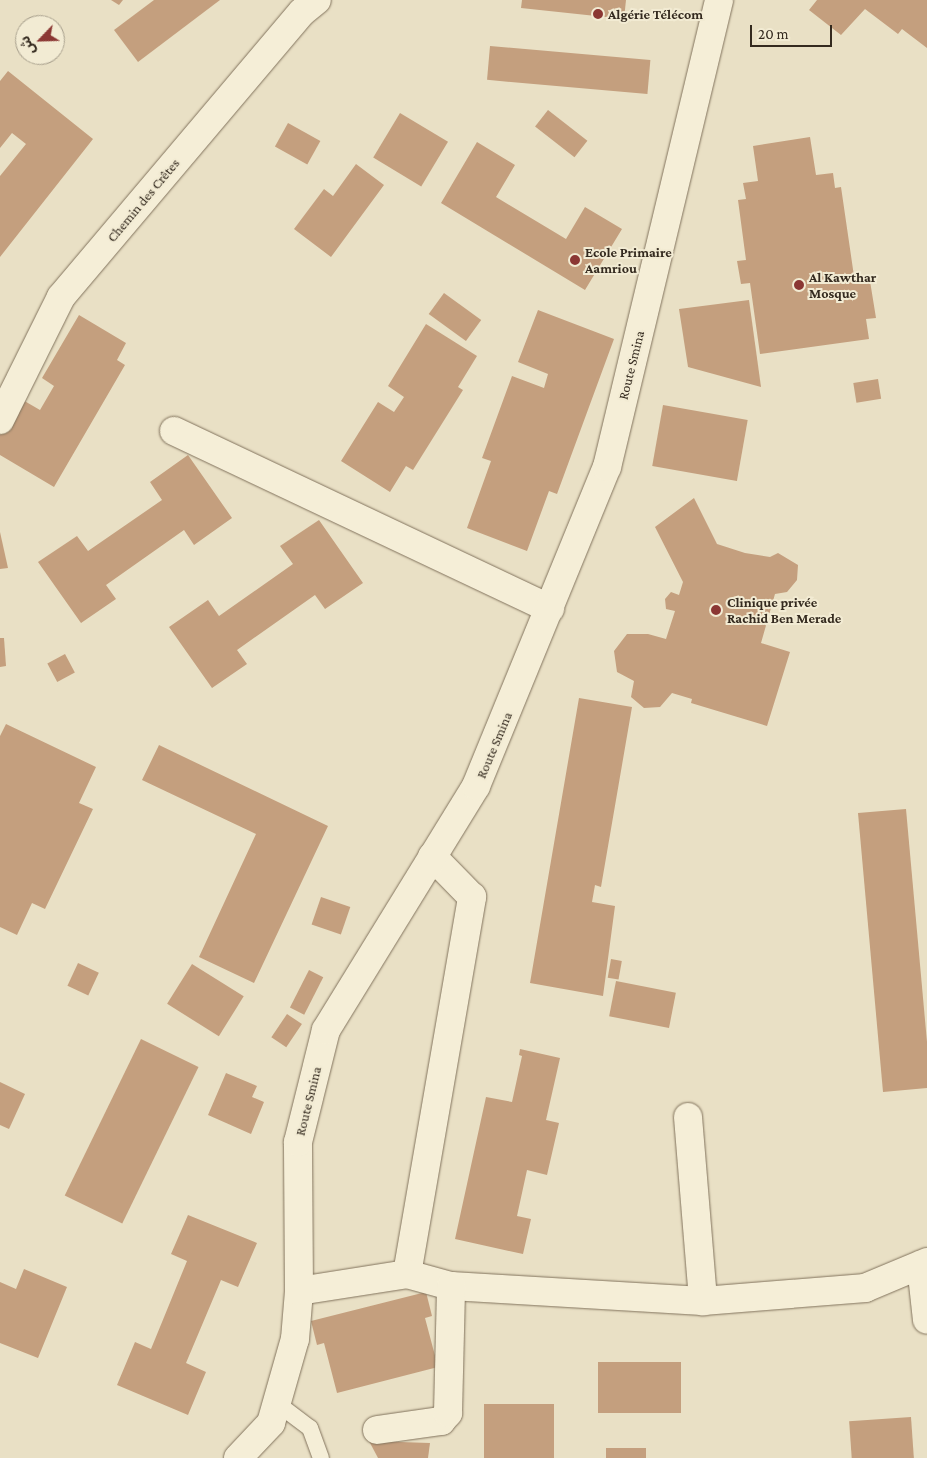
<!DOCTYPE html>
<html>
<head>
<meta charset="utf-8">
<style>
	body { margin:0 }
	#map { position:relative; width:927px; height:1458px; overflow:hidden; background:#e9e0c5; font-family:"Crimson Pro","Noto Sans Arabic",serif }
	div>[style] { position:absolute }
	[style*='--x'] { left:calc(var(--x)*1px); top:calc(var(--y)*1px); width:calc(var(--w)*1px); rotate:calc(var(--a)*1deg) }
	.building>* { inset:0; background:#c49f7e; transform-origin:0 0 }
	.roads { filter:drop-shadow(0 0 1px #82735d) drop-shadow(0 0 1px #82735d) }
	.service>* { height:16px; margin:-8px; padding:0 8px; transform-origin:8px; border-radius:8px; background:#f5eed7 }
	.minor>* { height:28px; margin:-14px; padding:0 14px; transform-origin:14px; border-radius:14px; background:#f5eed7 }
	.dots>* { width:14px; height:14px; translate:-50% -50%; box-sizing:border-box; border:2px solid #f2ebd3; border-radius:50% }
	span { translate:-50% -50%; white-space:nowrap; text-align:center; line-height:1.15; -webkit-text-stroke:4px #f2ebd3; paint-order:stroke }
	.poi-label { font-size:14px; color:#342a1f; font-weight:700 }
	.left { translate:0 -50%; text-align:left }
	.street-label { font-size:14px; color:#342a1f }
	.north { position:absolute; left:15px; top:15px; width:50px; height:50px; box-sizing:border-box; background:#f2ebd3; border:1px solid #a69e8b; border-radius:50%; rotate:246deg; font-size:14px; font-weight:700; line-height:20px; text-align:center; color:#342a1f }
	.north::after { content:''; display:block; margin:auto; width:18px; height:22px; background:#8b3733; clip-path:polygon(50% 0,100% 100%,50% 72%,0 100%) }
	.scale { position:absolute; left:750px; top:25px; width:82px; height:22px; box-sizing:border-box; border:2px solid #342a1f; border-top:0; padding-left:6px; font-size:15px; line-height:18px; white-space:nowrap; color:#342a1f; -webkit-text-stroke:4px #f2ebd3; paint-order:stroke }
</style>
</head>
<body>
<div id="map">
	<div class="building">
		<i style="clip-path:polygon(111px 0,123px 0,119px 5px)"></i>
		<i style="clip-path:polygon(154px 0,220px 0,138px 62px,114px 30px)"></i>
		<i style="clip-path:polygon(522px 0,626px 0,624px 19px,521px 8px)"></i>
		<i style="clip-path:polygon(817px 0,927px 0,927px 48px,902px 29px,898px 34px,865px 9px,841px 35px,809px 10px)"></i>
		<i style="left:490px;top:46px;width:161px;height:34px;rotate:5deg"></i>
		<i style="clip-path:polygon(8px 71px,93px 139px,0 257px,0 176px,26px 144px,12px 133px,0 148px,0 81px)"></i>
		<i style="left:548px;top:110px;width:50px;height:21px;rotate:38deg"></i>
		<i style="left:400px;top:113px;width:56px;height:52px;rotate:31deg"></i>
		<i style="left:288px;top:123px;width:37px;height:27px;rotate:29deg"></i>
		<i style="clip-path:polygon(810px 137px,816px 175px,833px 173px,835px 188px,841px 187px,855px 283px,870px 281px,876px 318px,866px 319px,869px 339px,760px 354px,750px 283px,741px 284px,737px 261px,746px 260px,738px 200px,746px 199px,743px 183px,758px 181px,753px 146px)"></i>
		<i style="clip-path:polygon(477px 142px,515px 165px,496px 197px,566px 239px,585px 207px,622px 229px,585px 290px,441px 203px)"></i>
		<i style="clip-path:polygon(356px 164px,384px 185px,331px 257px,294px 229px,324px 189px,333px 196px)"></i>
		<i style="left:444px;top:293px;width:46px;height:26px;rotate:36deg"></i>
		<i style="clip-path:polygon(749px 300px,761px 387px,688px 367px,679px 309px)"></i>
		<i style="clip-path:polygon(538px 310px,614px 339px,557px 494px,549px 491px,527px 551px,467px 528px,491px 461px,482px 458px,512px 376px,544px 388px,548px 374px,518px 362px)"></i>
		<i style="clip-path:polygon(79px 315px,126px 343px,117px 360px,125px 365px,54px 487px,0 455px,0 435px,21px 399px,40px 410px,54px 386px,42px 378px)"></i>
		<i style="clip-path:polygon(426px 324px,477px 356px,458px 387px,463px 390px,413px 470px,406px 466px,390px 492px,341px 461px,378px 402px,394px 412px,404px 397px,388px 386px)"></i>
		<i style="left:878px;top:379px;width:20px;height:25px;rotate:81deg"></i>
		<i style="left:663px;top:405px;width:86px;height:62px;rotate:10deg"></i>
		<i style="clip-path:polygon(188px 455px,232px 518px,194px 545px,184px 530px,106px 585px,116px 599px,81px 623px,38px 562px,77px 536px,88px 551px,162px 500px,150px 482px)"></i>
		<i style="clip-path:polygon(694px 498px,717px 544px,745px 553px,770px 557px,778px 553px,798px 565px,797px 580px,787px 592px,775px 594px,761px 643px,790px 652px,767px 726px,691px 703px,692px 699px,672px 693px,660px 707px,644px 708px,631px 697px,634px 681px,617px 672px,614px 651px,627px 634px,648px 634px,666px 639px,675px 611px,666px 609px,665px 599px,671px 592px,679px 595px,683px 582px,655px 527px)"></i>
		<i style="clip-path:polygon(319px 520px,363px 583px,325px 609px,315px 595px,237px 650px,247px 664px,212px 688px,169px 627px,208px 600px,219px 616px,293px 564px,280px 546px)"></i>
		<i style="clip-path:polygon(0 532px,8px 568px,0 569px)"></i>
		<i style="clip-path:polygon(0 638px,4px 638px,6px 666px,0 667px)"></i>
		<i style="left:65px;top:654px;width:21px;height:20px;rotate:62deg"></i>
		<i style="clip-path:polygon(579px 698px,632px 707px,601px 887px,595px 885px,592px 902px,615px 906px,603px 996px,530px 983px)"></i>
		<i style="clip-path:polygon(6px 724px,96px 767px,79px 803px,93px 809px,45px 909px,32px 903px,17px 935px,0 927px,0 736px)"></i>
		<i style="clip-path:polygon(159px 745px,328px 826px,254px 983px,199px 957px,256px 834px,142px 780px)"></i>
		<i style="clip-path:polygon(906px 809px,927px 1042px,927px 1088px,883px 1092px,858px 813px)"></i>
		<i style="left:321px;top:897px;width:31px;height:29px;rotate:19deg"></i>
		<i style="left:611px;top:959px;width:11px;height:19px;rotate:10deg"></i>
		<i style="left:78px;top:963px;width:23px;height:25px;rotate:25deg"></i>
		<i style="left:192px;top:964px;width:61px;height:47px;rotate:32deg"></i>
		<i style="left:309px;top:970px;width:16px;height:42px;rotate:27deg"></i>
		<i style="left:616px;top:981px;width:61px;height:36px;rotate:11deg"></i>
		<i style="left:287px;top:1014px;width:18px;height:28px;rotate:34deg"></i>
		<i style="left:141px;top:1039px;width:64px;height:174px;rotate:26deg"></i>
		<i style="clip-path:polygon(520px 1049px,560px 1058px,546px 1120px,559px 1123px,547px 1175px,527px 1170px,517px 1216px,531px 1219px,523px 1254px,455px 1239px,486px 1097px,512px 1102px,522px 1056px,519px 1055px)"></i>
		<i style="clip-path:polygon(226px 1073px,257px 1086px,252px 1097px,264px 1102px,251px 1134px,208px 1115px)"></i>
		<i style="clip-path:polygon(0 1082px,25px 1094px,9px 1129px,0 1125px)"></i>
		<i style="clip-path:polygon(188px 1215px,257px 1243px,238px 1287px,221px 1280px,186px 1363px,206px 1372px,188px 1415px,117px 1385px,135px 1342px,151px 1349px,187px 1261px,171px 1254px)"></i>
		<i style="clip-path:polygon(24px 1269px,67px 1287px,38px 1358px,0 1343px,0 1282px,16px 1289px)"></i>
		<i style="clip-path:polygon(426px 1292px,432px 1316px,425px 1318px,438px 1367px,337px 1393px,324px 1343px,317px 1345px,311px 1321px)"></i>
		<i style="left:681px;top:1362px;width:51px;height:83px;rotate:90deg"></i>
		<i style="left:484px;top:1404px;width:70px;height:54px"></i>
		<i style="left:911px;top:1417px;width:41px;height:62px;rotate:86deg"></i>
		<i style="clip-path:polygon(369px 1441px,430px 1443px,428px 1458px,378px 1458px)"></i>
		<i style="left:606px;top:1448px;width:40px;height:10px"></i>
	</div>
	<div class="roads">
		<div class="service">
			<i style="--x:278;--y:1404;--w:40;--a:37"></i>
			<i style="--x:310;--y:1428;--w:32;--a:70"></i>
		</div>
		<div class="minor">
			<i style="--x:0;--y:420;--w:137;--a:-63.6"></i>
			<i style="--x:61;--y:297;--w:373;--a:-49.8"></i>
			<i style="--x:302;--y:12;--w:19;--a:-39"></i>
			<i style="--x:174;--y:431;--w:416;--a:25.3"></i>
			<i style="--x:688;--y:1117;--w:185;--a:85.3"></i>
			<i style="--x:921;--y:1265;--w:55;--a:83.8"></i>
			<i style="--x:407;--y:1274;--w:383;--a:-80.2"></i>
			<i style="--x:472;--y:897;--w:57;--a:-134.3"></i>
			<i style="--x:299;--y:1291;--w:109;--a:-8.9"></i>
			<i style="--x:407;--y:1274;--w:46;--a:15.3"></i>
			<i style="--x:451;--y:1286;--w:252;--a:3.4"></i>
			<i style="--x:703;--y:1301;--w:163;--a:-4.6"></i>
			<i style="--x:865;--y:1288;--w:67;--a:-22.8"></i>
			<i style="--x:377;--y:1430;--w:65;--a:-8"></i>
			<i style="--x:441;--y:1421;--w:11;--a:-49"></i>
			<i style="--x:448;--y:1413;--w:127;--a:-88.6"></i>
			<i style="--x:238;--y:1458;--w:48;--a:-46.7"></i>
			<i style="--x:271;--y:1423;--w:87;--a:-74.1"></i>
			<i style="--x:295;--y:1339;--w:48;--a:-85.2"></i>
			<i style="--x:299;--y:1291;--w:149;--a:-90.4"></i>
			<i style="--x:298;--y:1142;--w:115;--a:-76"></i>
			<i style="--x:326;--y:1030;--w:286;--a:-58.4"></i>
			<i style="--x:476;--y:786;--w:345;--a:-67.7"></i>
			<i style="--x:607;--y:467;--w:480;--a:-76.5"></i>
		</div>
	</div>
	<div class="dots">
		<i style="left:598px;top:14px;background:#8b3733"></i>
		<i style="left:575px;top:260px;background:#8b3733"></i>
		<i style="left:799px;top:285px;background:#8b3733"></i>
		<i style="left:716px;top:610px;background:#8b3733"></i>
	</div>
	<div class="poi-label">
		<span class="left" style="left:608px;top:14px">Algérie Télécom</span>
		<span class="left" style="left:585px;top:260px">Ecole Primaire<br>Aamriou</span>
		<span class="left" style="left:809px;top:285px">Al Kawthar<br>Mosque</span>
		<span class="left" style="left:727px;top:610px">Clinique privée<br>Rachid Ben Merade</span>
	</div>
	<div class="street-label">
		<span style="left:143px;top:200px;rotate:-50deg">Chemin des Crêtes</span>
		<span style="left:631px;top:365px;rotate:-76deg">Route Smina</span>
		<span style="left:494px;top:745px;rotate:-67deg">Route Smina</span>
		<span style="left:308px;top:1101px;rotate:-76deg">Route Smina</span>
	</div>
	<div class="north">ش</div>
	<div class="scale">20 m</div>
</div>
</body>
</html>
